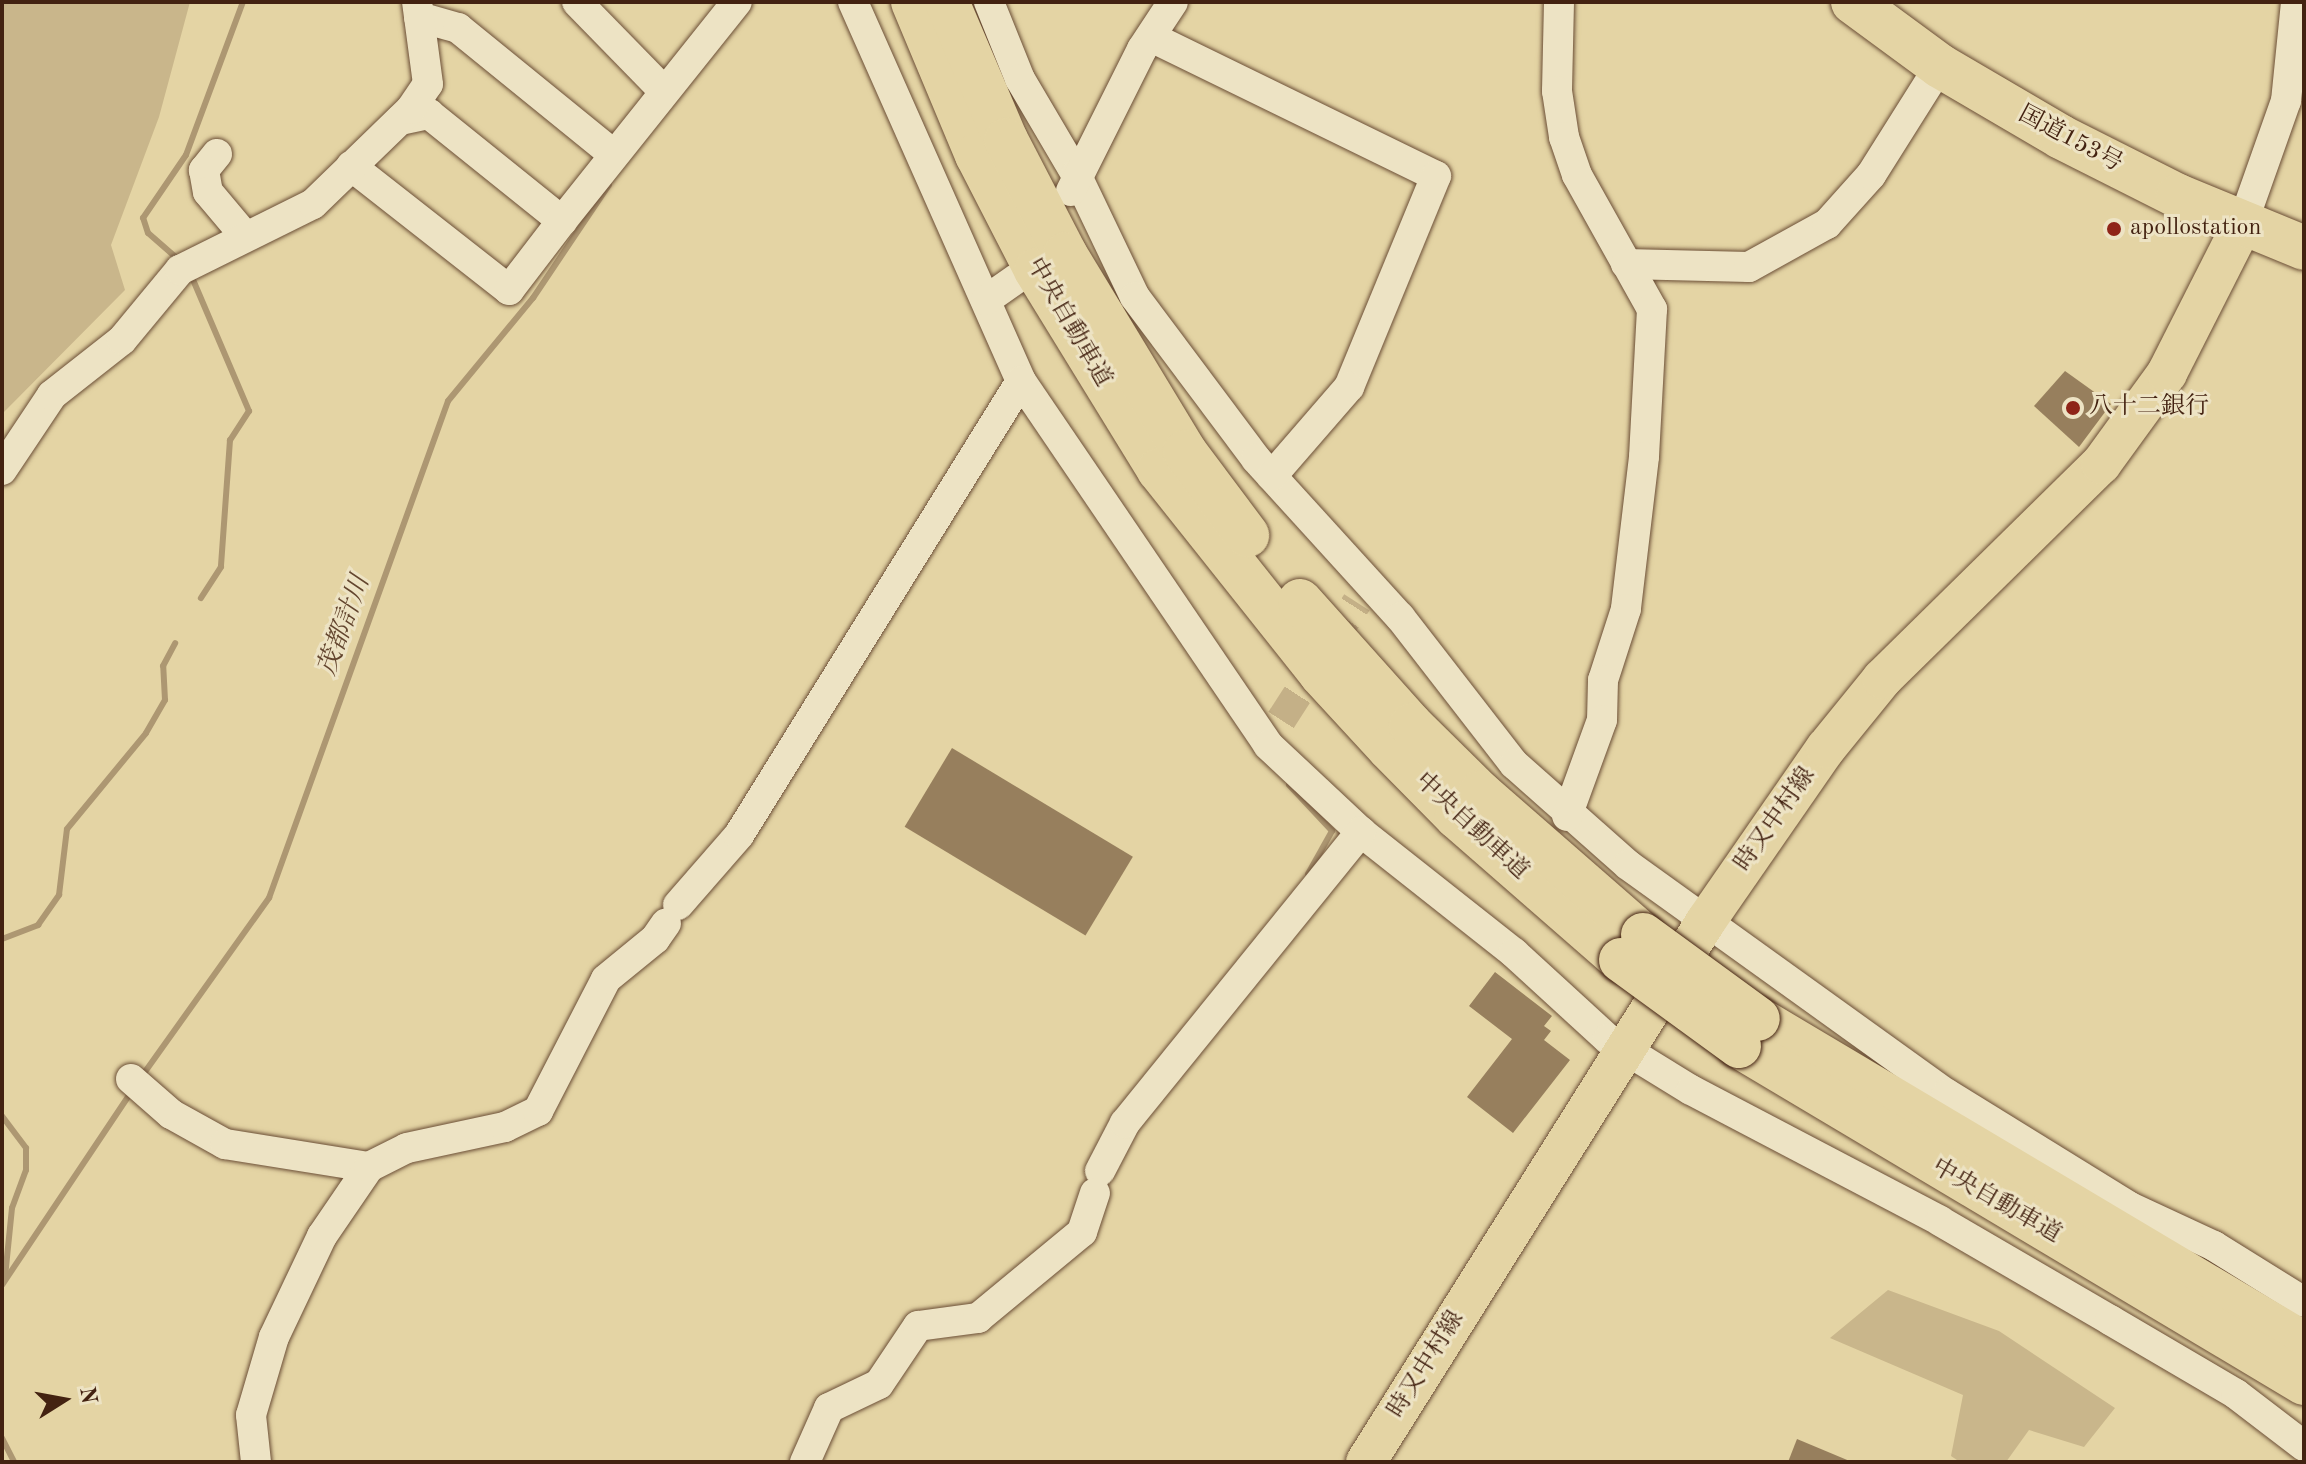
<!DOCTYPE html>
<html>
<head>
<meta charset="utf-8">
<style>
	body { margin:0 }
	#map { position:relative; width:2306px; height:1464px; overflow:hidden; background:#e4d4a4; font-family:"Old Standard TT","Noto Serif JP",serif }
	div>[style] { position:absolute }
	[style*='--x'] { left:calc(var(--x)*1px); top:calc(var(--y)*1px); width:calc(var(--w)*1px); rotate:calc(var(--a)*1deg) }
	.green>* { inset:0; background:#c9b68b }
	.stream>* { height:6px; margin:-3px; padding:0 3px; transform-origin:3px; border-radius:3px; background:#ad9772 }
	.building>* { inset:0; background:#977f5d; transform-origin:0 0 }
	.minor-tunnel>* { height:30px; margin-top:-15px; transform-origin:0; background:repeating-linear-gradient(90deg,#c4b087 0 30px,transparent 0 45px) }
	.roads { filter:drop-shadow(0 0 2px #6b4e36) drop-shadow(0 0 2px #6b4e36) }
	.minor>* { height:30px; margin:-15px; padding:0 15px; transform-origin:15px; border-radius:15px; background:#ede3c4 }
	.major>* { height:40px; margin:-20px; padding:0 20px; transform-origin:20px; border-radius:20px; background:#e4d4a4 }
	.highway>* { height:44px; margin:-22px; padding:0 22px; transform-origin:22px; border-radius:22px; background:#e4d4a4 }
	.bridges { filter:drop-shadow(0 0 2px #432211) drop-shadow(0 0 2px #432211) }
	.highway-bridge>* { height:44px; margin:-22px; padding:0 22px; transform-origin:22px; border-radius:22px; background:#e4d4a4 }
	.dots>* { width:22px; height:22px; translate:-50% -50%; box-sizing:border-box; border:4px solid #ede3c4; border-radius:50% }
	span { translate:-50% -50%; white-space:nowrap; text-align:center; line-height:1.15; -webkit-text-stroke:6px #ede3c4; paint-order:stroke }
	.street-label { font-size:24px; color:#432211 }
	.poi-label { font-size:24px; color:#432211 }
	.left { translate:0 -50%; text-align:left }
	.water-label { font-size:26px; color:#63452e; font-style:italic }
	.frame { position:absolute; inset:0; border:4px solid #432211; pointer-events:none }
	.north { position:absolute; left:24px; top:1360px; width:80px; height:80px; -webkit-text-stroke:6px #ede3c4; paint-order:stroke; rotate:79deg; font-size:22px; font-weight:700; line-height:32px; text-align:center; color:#432211 }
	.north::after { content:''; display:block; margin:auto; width:28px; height:36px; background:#432211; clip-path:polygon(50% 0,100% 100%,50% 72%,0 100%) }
</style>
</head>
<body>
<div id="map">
	<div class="green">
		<i style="clip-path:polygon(2px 2px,190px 2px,159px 117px,111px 245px,125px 290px,2px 414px)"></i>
		<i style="clip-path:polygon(1888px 1290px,1999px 1331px,2115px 1408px,2084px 1447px,2029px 1430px,2006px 1462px,1960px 1462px,1951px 1456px,1963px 1395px,1830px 1338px)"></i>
	</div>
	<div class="stream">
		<i style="--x:179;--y:260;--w:41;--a:-138.9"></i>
		<i style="--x:148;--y:233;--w:16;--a:-108"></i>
		<i style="--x:143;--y:218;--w:76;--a:-55.7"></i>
		<i style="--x:186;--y:155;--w:163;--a:-69.6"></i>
		<i style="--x:191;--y:275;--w:148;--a:66.9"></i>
		<i style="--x:249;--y:411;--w:35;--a:123"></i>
		<i style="--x:230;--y:440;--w:127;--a:94.1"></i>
		<i style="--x:221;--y:567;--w:37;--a:123"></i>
		<i style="--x:1289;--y:785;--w:63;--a:46.9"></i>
		<i style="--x:1332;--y:831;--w:49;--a:119.2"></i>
		<i style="--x:2;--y:939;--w:39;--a:-21"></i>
		<i style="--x:38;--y:925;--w:37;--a:-55"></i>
		<i style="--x:59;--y:895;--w:66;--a:-83.1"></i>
		<i style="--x:67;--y:829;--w:124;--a:-50.5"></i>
		<i style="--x:146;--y:733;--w:38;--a:-60"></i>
		<i style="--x:165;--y:700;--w:34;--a:-93"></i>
		<i style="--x:163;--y:666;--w:26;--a:-62"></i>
		<i style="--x:142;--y:1076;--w:219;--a:-54.5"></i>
		<i style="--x:269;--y:898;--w:528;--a:-70.19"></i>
		<i style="--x:448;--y:401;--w:134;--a:-50.5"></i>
		<i style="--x:533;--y:298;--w:136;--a:-56.1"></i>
		<i style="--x:2;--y:1116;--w:40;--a:53"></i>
		<i style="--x:26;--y:1148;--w:22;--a:90"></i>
		<i style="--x:26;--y:1170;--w:40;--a:110.2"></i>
		<i style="--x:12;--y:1208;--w:69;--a:95.8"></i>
		<i style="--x:2;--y:1285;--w:232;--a:-56.2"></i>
		<i style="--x:2;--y:1438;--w:27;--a:63"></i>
	</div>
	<div class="building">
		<i style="clip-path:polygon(2065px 371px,2111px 404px,2079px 447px,2034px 406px)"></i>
		<i style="left:952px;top:748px;width:211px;height:92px;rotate:31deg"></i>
		<i style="clip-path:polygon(1495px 972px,1552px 1016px,1544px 1026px,1551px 1031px,1544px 1040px,1570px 1060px,1513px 1133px,1467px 1097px,1512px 1039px,1469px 1006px)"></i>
		<i style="clip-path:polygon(1797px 1439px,1852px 1462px,1788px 1462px)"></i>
	</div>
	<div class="minor-tunnel">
		<i style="--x:1281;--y:720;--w:140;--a:-57.2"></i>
	</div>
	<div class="roads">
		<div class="minor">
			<i style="--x:577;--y:2;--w:123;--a:45.7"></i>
			<i style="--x:853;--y:2;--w:415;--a:66.1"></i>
			<i style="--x:1021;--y:381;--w:440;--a:55.8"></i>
			<i style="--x:1268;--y:745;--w:127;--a:43.1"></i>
			<i style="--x:1361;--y:832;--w:195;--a:38.3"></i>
			<i style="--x:1514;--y:953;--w:127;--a:42.5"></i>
			<i style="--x:1608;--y:1039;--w:97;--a:31.6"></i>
			<i style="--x:1691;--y:1090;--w:281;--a:27.7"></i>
			<i style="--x:1940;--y:1221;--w:197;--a:30.2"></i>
			<i style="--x:2110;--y:1320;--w:146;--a:30.4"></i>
			<i style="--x:2236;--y:1394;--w:86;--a:37.4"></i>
			<i style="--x:989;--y:2;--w:83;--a:68.1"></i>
			<i style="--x:1020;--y:79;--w:110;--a:59.5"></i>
			<i style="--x:1076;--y:174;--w:136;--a:64.4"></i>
			<i style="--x:1135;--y:297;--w:202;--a:53.2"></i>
			<i style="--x:1256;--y:459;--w:214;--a:47.7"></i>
			<i style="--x:1400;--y:617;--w:186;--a:52.2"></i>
			<i style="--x:1514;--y:764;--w:152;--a:41.5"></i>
			<i style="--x:1628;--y:865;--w:393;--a:35.7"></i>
			<i style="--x:1947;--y:1094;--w:213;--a:31.7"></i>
			<i style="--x:2128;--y:1206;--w:95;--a:24.9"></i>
			<i style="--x:2214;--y:1246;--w:106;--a:31.9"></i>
			<i style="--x:1559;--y:2;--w:89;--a:91.3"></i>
			<i style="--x:1557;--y:91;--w:47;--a:81.3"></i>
			<i style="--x:1564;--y:137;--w:40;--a:71.1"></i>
			<i style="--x:1577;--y:175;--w:154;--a:60.8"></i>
			<i style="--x:1652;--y:309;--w:148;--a:93.1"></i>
			<i style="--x:1644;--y:457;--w:153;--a:96.8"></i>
			<i style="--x:1626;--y:609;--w:75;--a:107.9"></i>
			<i style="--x:1603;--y:680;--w:40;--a:91.4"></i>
			<i style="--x:1602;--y:720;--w:102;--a:110"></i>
			<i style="--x:419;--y:17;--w:41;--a:15.8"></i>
			<i style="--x:458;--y:28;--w:198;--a:39.1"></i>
			<i style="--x:1151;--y:37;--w:317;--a:26"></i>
			<i style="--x:1436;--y:176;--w:228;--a:112.4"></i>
			<i style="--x:1349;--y:387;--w:118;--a:130.9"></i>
			<i style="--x:400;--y:120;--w:30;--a:-12"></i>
			<i style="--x:429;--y:114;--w:171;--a:38.8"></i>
			<i style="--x:562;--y:221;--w:280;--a:-51.4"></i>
			<i style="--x:217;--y:154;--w:21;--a:129"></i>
			<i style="--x:204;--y:170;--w:22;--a:80"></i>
			<i style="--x:208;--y:192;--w:57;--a:49.9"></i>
			<i style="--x:351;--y:166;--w:201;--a:38.1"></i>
			<i style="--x:509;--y:290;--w:87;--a:-52.5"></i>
			<i style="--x:1071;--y:191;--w:159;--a:-63.4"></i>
			<i style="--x:1142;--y:49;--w:56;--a:-56.6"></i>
			<i style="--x:2242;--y:225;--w:132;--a:-70.5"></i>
			<i style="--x:2286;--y:101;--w:100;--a:-84.2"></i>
			<i style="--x:1626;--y:264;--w:123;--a:1.4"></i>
			<i style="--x:1749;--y:267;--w:89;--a:-28.9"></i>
			<i style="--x:1827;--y:224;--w:66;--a:-48.1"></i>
			<i style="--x:1871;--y:175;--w:109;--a:-57.8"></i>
			<i style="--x:986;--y:300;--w:37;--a:-35"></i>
			<i style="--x:2;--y:470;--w:90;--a:-56.3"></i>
			<i style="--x:52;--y:395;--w:89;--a:-38.2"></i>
			<i style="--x:122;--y:340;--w:91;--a:-50.4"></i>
			<i style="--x:180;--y:270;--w:148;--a:-26.4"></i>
			<i style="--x:313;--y:204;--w:136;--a:-44.1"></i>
			<i style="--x:411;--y:109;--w:30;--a:-56"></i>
			<i style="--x:428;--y:84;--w:83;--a:-97.6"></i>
			<i style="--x:678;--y:905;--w:93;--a:-48.9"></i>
			<i style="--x:739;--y:835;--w:534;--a:-58.15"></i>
			<i style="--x:131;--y:1079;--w:53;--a:41.2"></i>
			<i style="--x:171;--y:1114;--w:62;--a:29.1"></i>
			<i style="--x:225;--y:1144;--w:146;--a:9.1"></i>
			<i style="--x:1100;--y:1171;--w:54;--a:-62.5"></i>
			<i style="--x:1125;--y:1123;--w:375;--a:-51"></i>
			<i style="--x:256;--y:1462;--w:47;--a:-96.1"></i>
			<i style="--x:251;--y:1415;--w:81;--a:-73.6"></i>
			<i style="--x:274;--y:1337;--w:112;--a:-64.6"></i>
			<i style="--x:322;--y:1236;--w:83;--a:-55.7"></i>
			<i style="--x:369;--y:1167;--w:42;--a:-26.6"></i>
			<i style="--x:407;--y:1148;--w:100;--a:-12.1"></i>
			<i style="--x:505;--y:1127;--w:37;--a:-26"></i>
			<i style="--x:538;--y:1111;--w:148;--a:-62.7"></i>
			<i style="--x:606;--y:979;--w:63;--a:-39.2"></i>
			<i style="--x:655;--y:939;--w:19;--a:-55"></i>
			<i style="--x:805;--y:1462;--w:59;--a:-66"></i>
			<i style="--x:829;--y:1408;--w:55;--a:-25.6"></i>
			<i style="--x:879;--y:1384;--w:70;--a:-56.1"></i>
			<i style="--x:918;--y:1326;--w:61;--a:-7.6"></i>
			<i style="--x:978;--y:1318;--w:135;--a:-39.6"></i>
			<i style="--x:1082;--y:1232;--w:41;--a:-71.6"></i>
		</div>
		<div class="major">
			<i style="--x:1366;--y:1462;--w:639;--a:-57.85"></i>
			<i style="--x:1706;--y:921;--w:211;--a:-55.3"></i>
			<i style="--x:1826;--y:748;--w:89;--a:-50.9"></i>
			<i style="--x:1882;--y:679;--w:307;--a:-44.5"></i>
			<i style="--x:2101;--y:464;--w:112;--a:-54"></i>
			<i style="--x:2167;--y:373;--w:166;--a:-63.1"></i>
		</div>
		<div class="highway">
			<i style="--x:913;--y:2;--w:166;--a:67.3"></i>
			<i style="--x:977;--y:155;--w:129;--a:62.8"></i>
			<i style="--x:1036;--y:270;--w:235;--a:58.4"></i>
			<i style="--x:1159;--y:470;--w:260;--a:51.5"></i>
			<i style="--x:1321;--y:674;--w:100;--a:47.4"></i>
			<i style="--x:1389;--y:748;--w:97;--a:45.4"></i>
			<i style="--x:1457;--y:817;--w:218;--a:41.1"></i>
			<i style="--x:947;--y:2;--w:150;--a:66.9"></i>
			<i style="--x:1006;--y:140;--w:128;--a:62.6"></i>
			<i style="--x:1065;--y:254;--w:232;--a:58.8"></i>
			<i style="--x:1185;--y:452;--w:104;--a:53.2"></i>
			<i style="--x:1853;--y:2;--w:108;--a:36.3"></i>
			<i style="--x:1940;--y:66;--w:140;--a:30.4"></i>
			<i style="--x:2061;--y:137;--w:131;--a:26.8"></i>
			<i style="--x:2178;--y:196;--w:136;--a:22.4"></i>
			<i style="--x:1300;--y:601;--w:166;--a:48.2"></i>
			<i style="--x:1411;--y:725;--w:97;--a:44.6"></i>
			<i style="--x:1480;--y:793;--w:216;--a:41.1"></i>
			<i style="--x:1758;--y:1019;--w:635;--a:30.76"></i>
			<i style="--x:1739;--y:1046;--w:658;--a:30.81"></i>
		</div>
	</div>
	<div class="bridges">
		<div class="highway-bridge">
			<i style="--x:1643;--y:935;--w:142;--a:36.1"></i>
			<i style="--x:1621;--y:960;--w:146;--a:36.1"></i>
		</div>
	</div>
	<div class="dots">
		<i style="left:2114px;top:229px;background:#8f2418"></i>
		<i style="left:2073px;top:408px;background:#8f2418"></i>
	</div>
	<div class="street-label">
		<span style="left:2070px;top:140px;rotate:28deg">国道153号</span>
		<span style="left:1068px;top:323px;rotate:60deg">中央自動車道</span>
		<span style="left:1776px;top:820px;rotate:-55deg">時又中村線</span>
		<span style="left:1471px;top:827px;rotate:43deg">中央自動車道</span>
		<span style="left:1996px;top:1202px;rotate:30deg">中央自動車道</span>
		<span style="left:1427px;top:1365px;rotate:-58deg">時又中村線</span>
	</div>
	<div class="poi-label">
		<span class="left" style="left:2130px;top:229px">apollostation</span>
		<span class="left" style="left:2089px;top:408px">八十二銀行</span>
	</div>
	<div class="water-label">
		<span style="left:345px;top:626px;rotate:-70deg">茂都計川</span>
	</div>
	<div class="frame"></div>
	<div class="north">N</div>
</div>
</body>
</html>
